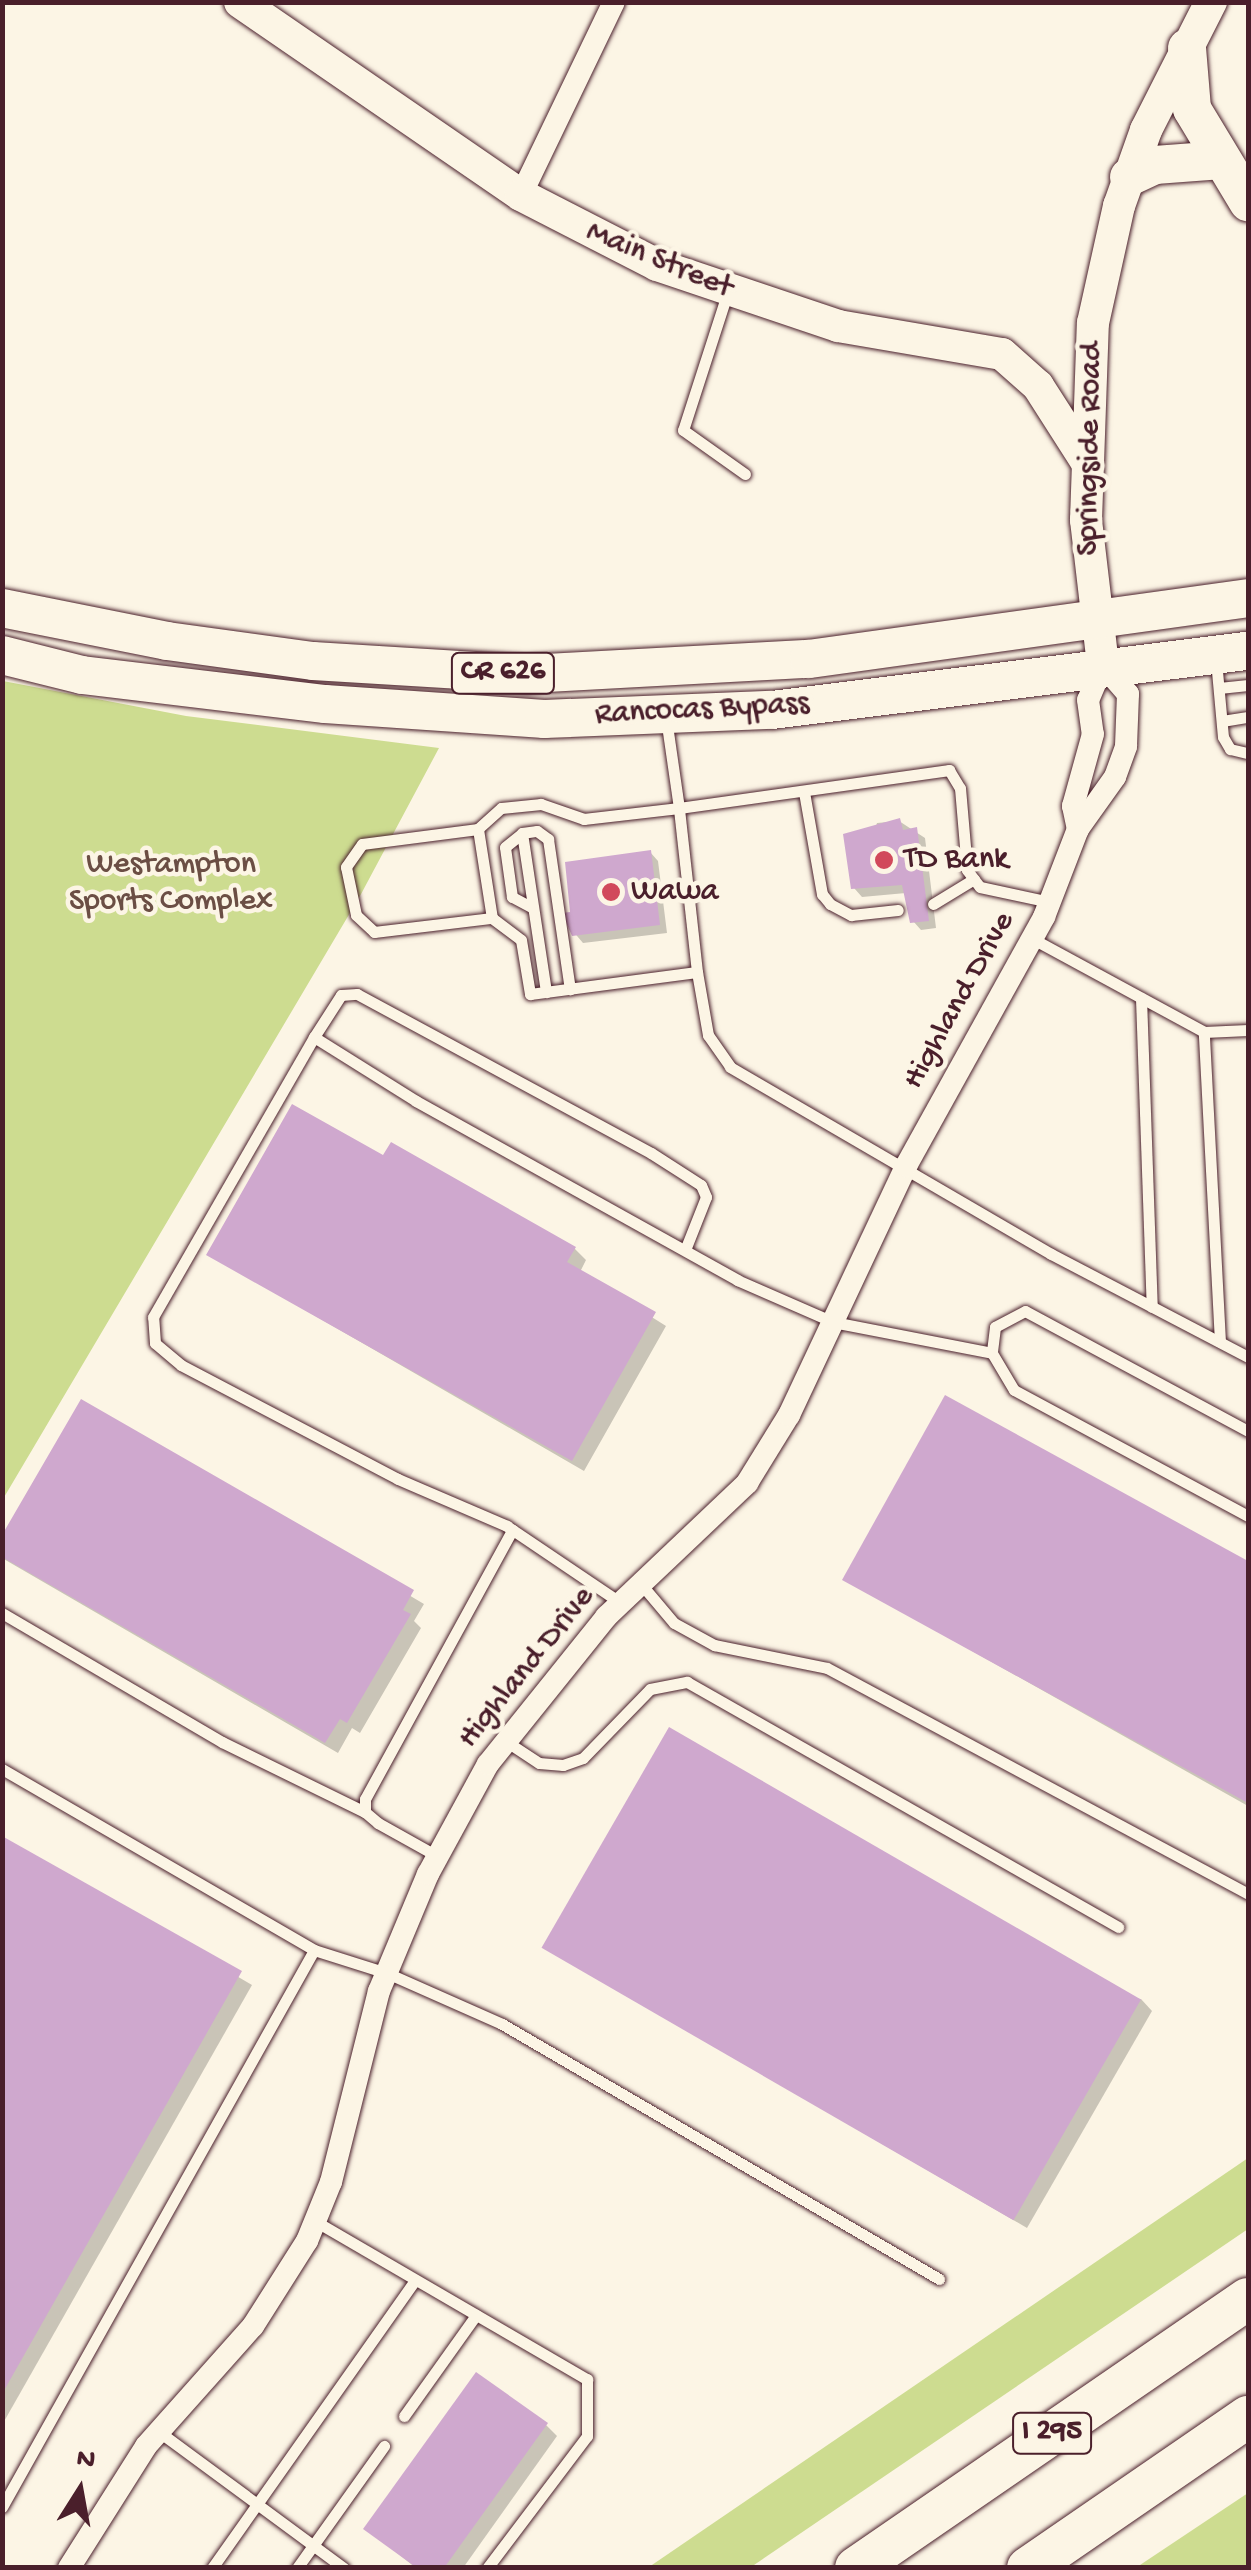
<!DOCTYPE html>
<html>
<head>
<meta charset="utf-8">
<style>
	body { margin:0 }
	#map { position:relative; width:1251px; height:2570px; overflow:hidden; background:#fcf5e5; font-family:"Gochi Hand",sans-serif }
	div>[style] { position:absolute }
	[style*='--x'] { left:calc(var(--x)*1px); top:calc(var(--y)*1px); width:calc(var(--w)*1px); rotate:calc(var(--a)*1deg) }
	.green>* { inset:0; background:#cddc90 }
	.shadow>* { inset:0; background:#0003 }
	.building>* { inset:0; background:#cfa8ce; transform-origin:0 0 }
	.roads { filter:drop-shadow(0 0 2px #4a1f2b) drop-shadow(0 0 2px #4a1f2b) }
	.lane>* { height:11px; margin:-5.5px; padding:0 5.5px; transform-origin:5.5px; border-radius:5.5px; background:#fcf5e5 }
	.street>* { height:22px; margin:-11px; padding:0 11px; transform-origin:11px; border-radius:11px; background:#fcf5e5 }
	.secondary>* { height:32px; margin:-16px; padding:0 16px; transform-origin:16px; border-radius:16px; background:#fcf5e5 }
	.primary>* { height:38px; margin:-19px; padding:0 19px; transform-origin:19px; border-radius:19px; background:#fcf5e5 }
	.highway>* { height:42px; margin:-21px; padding:0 21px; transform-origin:21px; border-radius:21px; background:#fcf5e5 }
	.dots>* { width:28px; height:28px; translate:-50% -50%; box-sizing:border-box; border:5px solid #fcf5e5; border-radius:50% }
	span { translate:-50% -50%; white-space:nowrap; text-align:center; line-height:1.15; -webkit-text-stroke:9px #fcf5e5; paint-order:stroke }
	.shield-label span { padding:2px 8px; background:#fcf5e5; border:2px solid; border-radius:8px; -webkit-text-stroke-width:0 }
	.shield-label { font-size:30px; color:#4a1f2b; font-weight:700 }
	.street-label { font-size:32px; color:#4a1f2b }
	.poi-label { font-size:32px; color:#4a1f2b }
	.left { translate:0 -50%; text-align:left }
	.park-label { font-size:32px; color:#6b4e44 }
	.frame { position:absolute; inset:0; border:5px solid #4a1f2b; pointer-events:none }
	.north { position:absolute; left:30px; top:2440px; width:100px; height:100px; -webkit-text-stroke:8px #fcf5e5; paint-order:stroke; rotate:11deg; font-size:28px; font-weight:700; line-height:40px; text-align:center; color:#4a1f2b }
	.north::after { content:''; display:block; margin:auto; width:35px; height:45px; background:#4a1f2b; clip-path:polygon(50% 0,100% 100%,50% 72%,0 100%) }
</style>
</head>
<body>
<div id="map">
	<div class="green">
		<i style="clip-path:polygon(3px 681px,186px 716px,439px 748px,360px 896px,3px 1499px)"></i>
		<i style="clip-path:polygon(1248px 2158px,1248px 2229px,751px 2567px,649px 2567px)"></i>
		<i style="clip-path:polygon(1248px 2493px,1248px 2567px,1137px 2567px)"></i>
	</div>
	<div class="shadow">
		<i style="clip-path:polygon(899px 821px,925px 838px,936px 928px,921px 930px,913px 921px,906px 893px,862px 897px,854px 888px,877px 823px)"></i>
		<i style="clip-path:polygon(650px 852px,658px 861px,667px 933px,583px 943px,566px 923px,565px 915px,572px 915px,567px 864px)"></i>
		<i style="clip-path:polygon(575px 1249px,586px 1260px,580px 1272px,666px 1326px,584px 1471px,210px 1255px)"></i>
		<i style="clip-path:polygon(946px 1398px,1248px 1564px,1248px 1806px,846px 1580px)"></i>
		<i style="clip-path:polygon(82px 1402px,424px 1604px,414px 1621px,421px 1628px,360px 1733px,352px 1728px,338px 1753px,2px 1558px,2px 1540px)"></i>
		<i style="clip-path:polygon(2px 1839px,252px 1985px,2px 2425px)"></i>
		<i style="clip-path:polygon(545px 1948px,1141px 1999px,1152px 2011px,1027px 2228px)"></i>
		<i style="clip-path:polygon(546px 2425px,557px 2436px,463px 2568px,416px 2568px,366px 2528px)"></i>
	</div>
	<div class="building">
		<i style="clip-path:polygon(900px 818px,903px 830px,917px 827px,929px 921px,910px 923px,902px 885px,851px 889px,843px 834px)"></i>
		<i style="clip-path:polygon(651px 850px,660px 925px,572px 936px,562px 913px,570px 912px,565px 862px)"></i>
		<i style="clip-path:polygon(292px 1104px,383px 1155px,391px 1142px,576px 1247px,567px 1262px,656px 1312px,572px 1461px,206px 1255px)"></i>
		<i style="clip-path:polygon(945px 1395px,1248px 1561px,1248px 1803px,842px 1580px)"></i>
		<i style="clip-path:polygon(81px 1399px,414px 1590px,403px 1610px,411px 1614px,347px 1723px,340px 1719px,325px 1743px,2px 1557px,2px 1535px)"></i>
		<i style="left:669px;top:1727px;width:545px;height:255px;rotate:30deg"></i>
		<i style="clip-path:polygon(2px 1836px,242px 1971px,2px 2394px)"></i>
		<i style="clip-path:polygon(476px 2372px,548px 2423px,444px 2568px,417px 2568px,363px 2529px)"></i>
	</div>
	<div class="roads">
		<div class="lane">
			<i style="--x:728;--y:291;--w:146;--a:107.9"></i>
			<i style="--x:683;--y:430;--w:76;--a:35.4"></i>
			<i style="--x:1216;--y:660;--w:77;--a:84.8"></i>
			<i style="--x:1223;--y:737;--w:14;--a:60"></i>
			<i style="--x:1230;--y:749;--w:18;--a:13"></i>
			<i style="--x:1219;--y:688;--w:29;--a:-6"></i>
			<i style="--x:666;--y:718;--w:91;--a:81.8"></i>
			<i style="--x:679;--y:808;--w:273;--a:-8"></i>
			<i style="--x:949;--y:770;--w:21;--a:59"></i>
			<i style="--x:960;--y:788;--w:82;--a:85.1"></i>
			<i style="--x:967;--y:870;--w:21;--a:53"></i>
			<i style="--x:980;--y:887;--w:72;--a:12.1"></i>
			<i style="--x:1222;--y:721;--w:26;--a:-9"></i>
			<i style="--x:804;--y:792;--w:104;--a:80"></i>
			<i style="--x:822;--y:894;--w:13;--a:51"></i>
			<i style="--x:830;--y:904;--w:24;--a:28"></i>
			<i style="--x:851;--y:915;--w:47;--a:-6.1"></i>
			<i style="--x:478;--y:829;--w:117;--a:172.6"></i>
			<i style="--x:362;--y:844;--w:28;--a:125"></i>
			<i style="--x:346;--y:867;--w:49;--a:78.2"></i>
			<i style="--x:356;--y:915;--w:25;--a:43"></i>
			<i style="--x:374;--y:932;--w:119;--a:-6.8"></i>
			<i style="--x:522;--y:833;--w:161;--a:81.4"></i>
			<i style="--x:933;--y:904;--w:48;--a:-31.4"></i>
			<i style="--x:533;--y:908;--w:24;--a:-152"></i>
			<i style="--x:512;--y:897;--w:50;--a:-98"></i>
			<i style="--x:505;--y:847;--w:22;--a:-39"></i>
			<i style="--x:522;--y:833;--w:15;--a:-8"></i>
			<i style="--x:537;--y:831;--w:14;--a:36"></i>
			<i style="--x:548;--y:839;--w:152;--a:81.7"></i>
			<i style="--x:1033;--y:939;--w:195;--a:28.5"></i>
			<i style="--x:697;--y:972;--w:165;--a:-96.3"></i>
			<i style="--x:679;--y:808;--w:96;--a:173.4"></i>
			<i style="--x:584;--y:819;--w:46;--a:-160.8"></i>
			<i style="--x:541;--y:804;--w:40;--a:174.3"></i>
			<i style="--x:501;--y:808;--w:31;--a:138"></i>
			<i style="--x:478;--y:829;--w:90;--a:81.1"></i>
			<i style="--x:492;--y:918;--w:36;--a:37"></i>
			<i style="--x:521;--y:940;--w:55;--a:80.5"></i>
			<i style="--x:530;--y:994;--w:168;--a:-7.5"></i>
			<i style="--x:697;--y:972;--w:64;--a:80.1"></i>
			<i style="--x:708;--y:1035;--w:39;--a:55"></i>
			<i style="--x:730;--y:1067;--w:371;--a:30.2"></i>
			<i style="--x:1051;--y:1254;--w:222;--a:27.6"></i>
			<i style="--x:1141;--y:998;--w:309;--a:88"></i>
			<i style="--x:314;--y:1037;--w:50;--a:-57.3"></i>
			<i style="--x:341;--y:995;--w:16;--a:-4"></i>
			<i style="--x:357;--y:994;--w:334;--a:28.4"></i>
			<i style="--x:651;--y:1153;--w:59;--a:32.6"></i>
			<i style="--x:701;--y:1185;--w:13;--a:67"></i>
			<i style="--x:706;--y:1197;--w:57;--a:111.6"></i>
			<i style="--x:1220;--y:1342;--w:310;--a:-93"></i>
			<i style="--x:1204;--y:1032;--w:44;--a:-2.6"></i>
			<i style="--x:1248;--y:1431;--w:253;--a:-151.7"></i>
			<i style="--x:1025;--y:1311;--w:34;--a:152"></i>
			<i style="--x:995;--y:1327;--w:26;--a:97"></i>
			<i style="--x:992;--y:1353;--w:43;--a:59.3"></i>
			<i style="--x:1014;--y:1390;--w:266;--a:28.3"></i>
			<i style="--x:641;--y:1584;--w:51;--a:49.8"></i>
			<i style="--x:674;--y:1623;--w:46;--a:28.8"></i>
			<i style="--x:714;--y:1645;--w:115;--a:11.5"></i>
			<i style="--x:827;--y:1668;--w:478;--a:28.2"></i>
			<i style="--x:621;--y:1603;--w:138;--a:-146"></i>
			<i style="--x:507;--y:1526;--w:119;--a:-156.7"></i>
			<i style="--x:398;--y:1479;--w:245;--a:-152.3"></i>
			<i style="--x:181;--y:1365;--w:34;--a:-140"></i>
			<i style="--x:155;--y:1343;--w:26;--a:-94"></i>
			<i style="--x:153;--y:1317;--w:323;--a:-60.1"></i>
			<i style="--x:314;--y:1037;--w:120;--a:32.1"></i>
			<i style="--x:416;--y:1101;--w:368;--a:29.1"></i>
			<i style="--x:737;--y:1280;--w:105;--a:23.6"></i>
			<i style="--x:833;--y:1322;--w:162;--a:11"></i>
			<i style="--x:2;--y:1613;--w:255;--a:30.4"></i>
			<i style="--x:222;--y:1742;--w:159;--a:26.1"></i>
			<i style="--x:504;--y:1740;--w:42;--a:33.3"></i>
			<i style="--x:539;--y:1763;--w:24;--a:5"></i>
			<i style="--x:563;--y:1765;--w:21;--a:-19"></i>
			<i style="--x:583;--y:1758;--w:96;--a:-45.8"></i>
			<i style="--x:650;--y:1689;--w:38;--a:-11"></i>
			<i style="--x:687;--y:1682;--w:496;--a:29.6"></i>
			<i style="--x:2;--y:1769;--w:361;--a:30.1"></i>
			<i style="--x:314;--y:1950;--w:77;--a:17.5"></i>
			<i style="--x:387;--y:1973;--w:126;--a:23.9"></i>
			<i style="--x:502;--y:2024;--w:506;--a:30.26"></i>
			<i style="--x:437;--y:1856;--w:68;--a:-150.8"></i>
			<i style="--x:378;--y:1823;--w:17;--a:-140"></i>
			<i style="--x:365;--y:1812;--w:13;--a:-90"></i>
			<i style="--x:365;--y:1799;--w:307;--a:-61.3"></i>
			<i style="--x:315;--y:2221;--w:315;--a:30.2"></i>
			<i style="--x:587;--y:2379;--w:57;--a:90"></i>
			<i style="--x:587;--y:2436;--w:166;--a:127.1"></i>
			<i style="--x:404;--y:2416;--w:124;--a:-54.5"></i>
			<i style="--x:158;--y:2431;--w:231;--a:36.4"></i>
			<i style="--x:2;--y:2507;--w:638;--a:-60.74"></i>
			<i style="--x:212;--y:2568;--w:352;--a:-54.8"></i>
			<i style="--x:297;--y:2568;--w:150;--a:-54.5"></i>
		</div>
		<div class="street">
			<i style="--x:521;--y:195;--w:214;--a:-64.3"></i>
			<i style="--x:69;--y:2568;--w:144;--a:-57.7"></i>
			<i style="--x:146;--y:2446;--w:161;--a:-48.3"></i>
			<i style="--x:253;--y:2326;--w:101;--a:-57.6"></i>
			<i style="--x:307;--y:2241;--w:64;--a:-67.9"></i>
			<i style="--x:331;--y:2182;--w:197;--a:-75.9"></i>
			<i style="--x:379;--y:1991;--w:127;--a:-67.3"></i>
			<i style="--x:428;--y:1874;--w:125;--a:-61.4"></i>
			<i style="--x:488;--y:1764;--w:189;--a:-51.2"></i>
			<i style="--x:606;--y:1617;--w:195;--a:-43.5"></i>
			<i style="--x:747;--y:1483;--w:80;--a:-58.3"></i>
			<i style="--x:789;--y:1415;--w:275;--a:-64.8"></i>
			<i style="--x:906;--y:1166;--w:285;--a:-61"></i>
			<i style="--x:1044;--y:917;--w:94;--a:-68.9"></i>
			<i style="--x:1078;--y:829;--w:64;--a:-54.6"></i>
			<i style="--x:1115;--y:777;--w:33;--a:-70"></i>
			<i style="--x:1126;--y:746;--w:52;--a:-87.8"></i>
			<i style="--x:1128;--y:694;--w:38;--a:-131"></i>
			<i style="--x:1103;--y:665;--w:38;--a:113"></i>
			<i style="--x:1088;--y:700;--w:34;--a:82"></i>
			<i style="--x:1093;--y:734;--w:75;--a:105.5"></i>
			<i style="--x:1073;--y:806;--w:24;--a:78"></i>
		</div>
		<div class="secondary">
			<i style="--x:240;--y:2;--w:341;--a:34.5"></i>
			<i style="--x:521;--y:195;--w:153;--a:27.2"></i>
			<i style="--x:657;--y:265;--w:191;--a:18.6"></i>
			<i style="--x:838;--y:326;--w:166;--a:9.7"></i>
			<i style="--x:1002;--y:354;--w:48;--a:41.6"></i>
			<i style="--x:1038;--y:386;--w:89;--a:57.4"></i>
			<i style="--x:1103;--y:665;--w:146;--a:-96.7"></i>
			<i style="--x:1086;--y:520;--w:197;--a:-88"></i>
			<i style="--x:1093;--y:323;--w:120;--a:-77.5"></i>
			<i style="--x:1119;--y:206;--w:81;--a:-70.4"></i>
			<i style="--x:1146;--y:130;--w:144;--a:-63.1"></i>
		</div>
		<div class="primary">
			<i style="--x:1187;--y:48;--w:61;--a:85.3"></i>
			<i style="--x:1192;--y:109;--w:109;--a:58.9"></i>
			<i style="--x:1129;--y:177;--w:29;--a:-25"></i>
			<i style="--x:1155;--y:165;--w:67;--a:-4.3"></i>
			<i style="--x:2;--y:608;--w:168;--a:11.3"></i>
			<i style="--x:167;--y:641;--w:147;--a:7.8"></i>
			<i style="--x:313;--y:661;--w:215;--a:3.5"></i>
			<i style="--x:528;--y:674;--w:281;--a:-3.1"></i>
			<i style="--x:809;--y:659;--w:443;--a:-7.9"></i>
			<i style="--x:2;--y:655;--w:82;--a:14"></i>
			<i style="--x:82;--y:675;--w:245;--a:6.8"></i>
			<i style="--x:325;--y:704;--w:220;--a:3.9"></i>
			<i style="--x:544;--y:719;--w:228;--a:-2.3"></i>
			<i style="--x:772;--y:710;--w:480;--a:-7.1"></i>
		</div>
		<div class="highway">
			<i style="--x:856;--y:2568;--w:475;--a:-34.5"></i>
			<i style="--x:1028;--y:2568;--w:267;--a:-34.5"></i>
		</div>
	</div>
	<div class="dots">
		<i style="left:884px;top:860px;background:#d1495b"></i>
		<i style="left:611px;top:892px;background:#d1495b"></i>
	</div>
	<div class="shield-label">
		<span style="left:503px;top:673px">CR 626</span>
		<span style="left:1052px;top:2433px">I 295</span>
	</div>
	<div class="street-label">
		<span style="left:659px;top:261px;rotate:23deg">Main Street</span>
		<span style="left:1091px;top:449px;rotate:-89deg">Springside Road</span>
		<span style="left:702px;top:710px;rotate:-3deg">Rancocas Bypass</span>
		<span style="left:960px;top:1001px;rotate:-61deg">Highland Drive</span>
		<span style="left:527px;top:1668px;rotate:-51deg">Highland Drive</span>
	</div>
	<div class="poi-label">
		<span class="left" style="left:904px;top:860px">TD Bank</span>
		<span class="left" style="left:631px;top:892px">Wawa</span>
	</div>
	<div class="park-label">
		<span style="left:171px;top:884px">Westampton<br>Sports Complex</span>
	</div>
	<div class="frame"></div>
	<div class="north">N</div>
</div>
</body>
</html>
